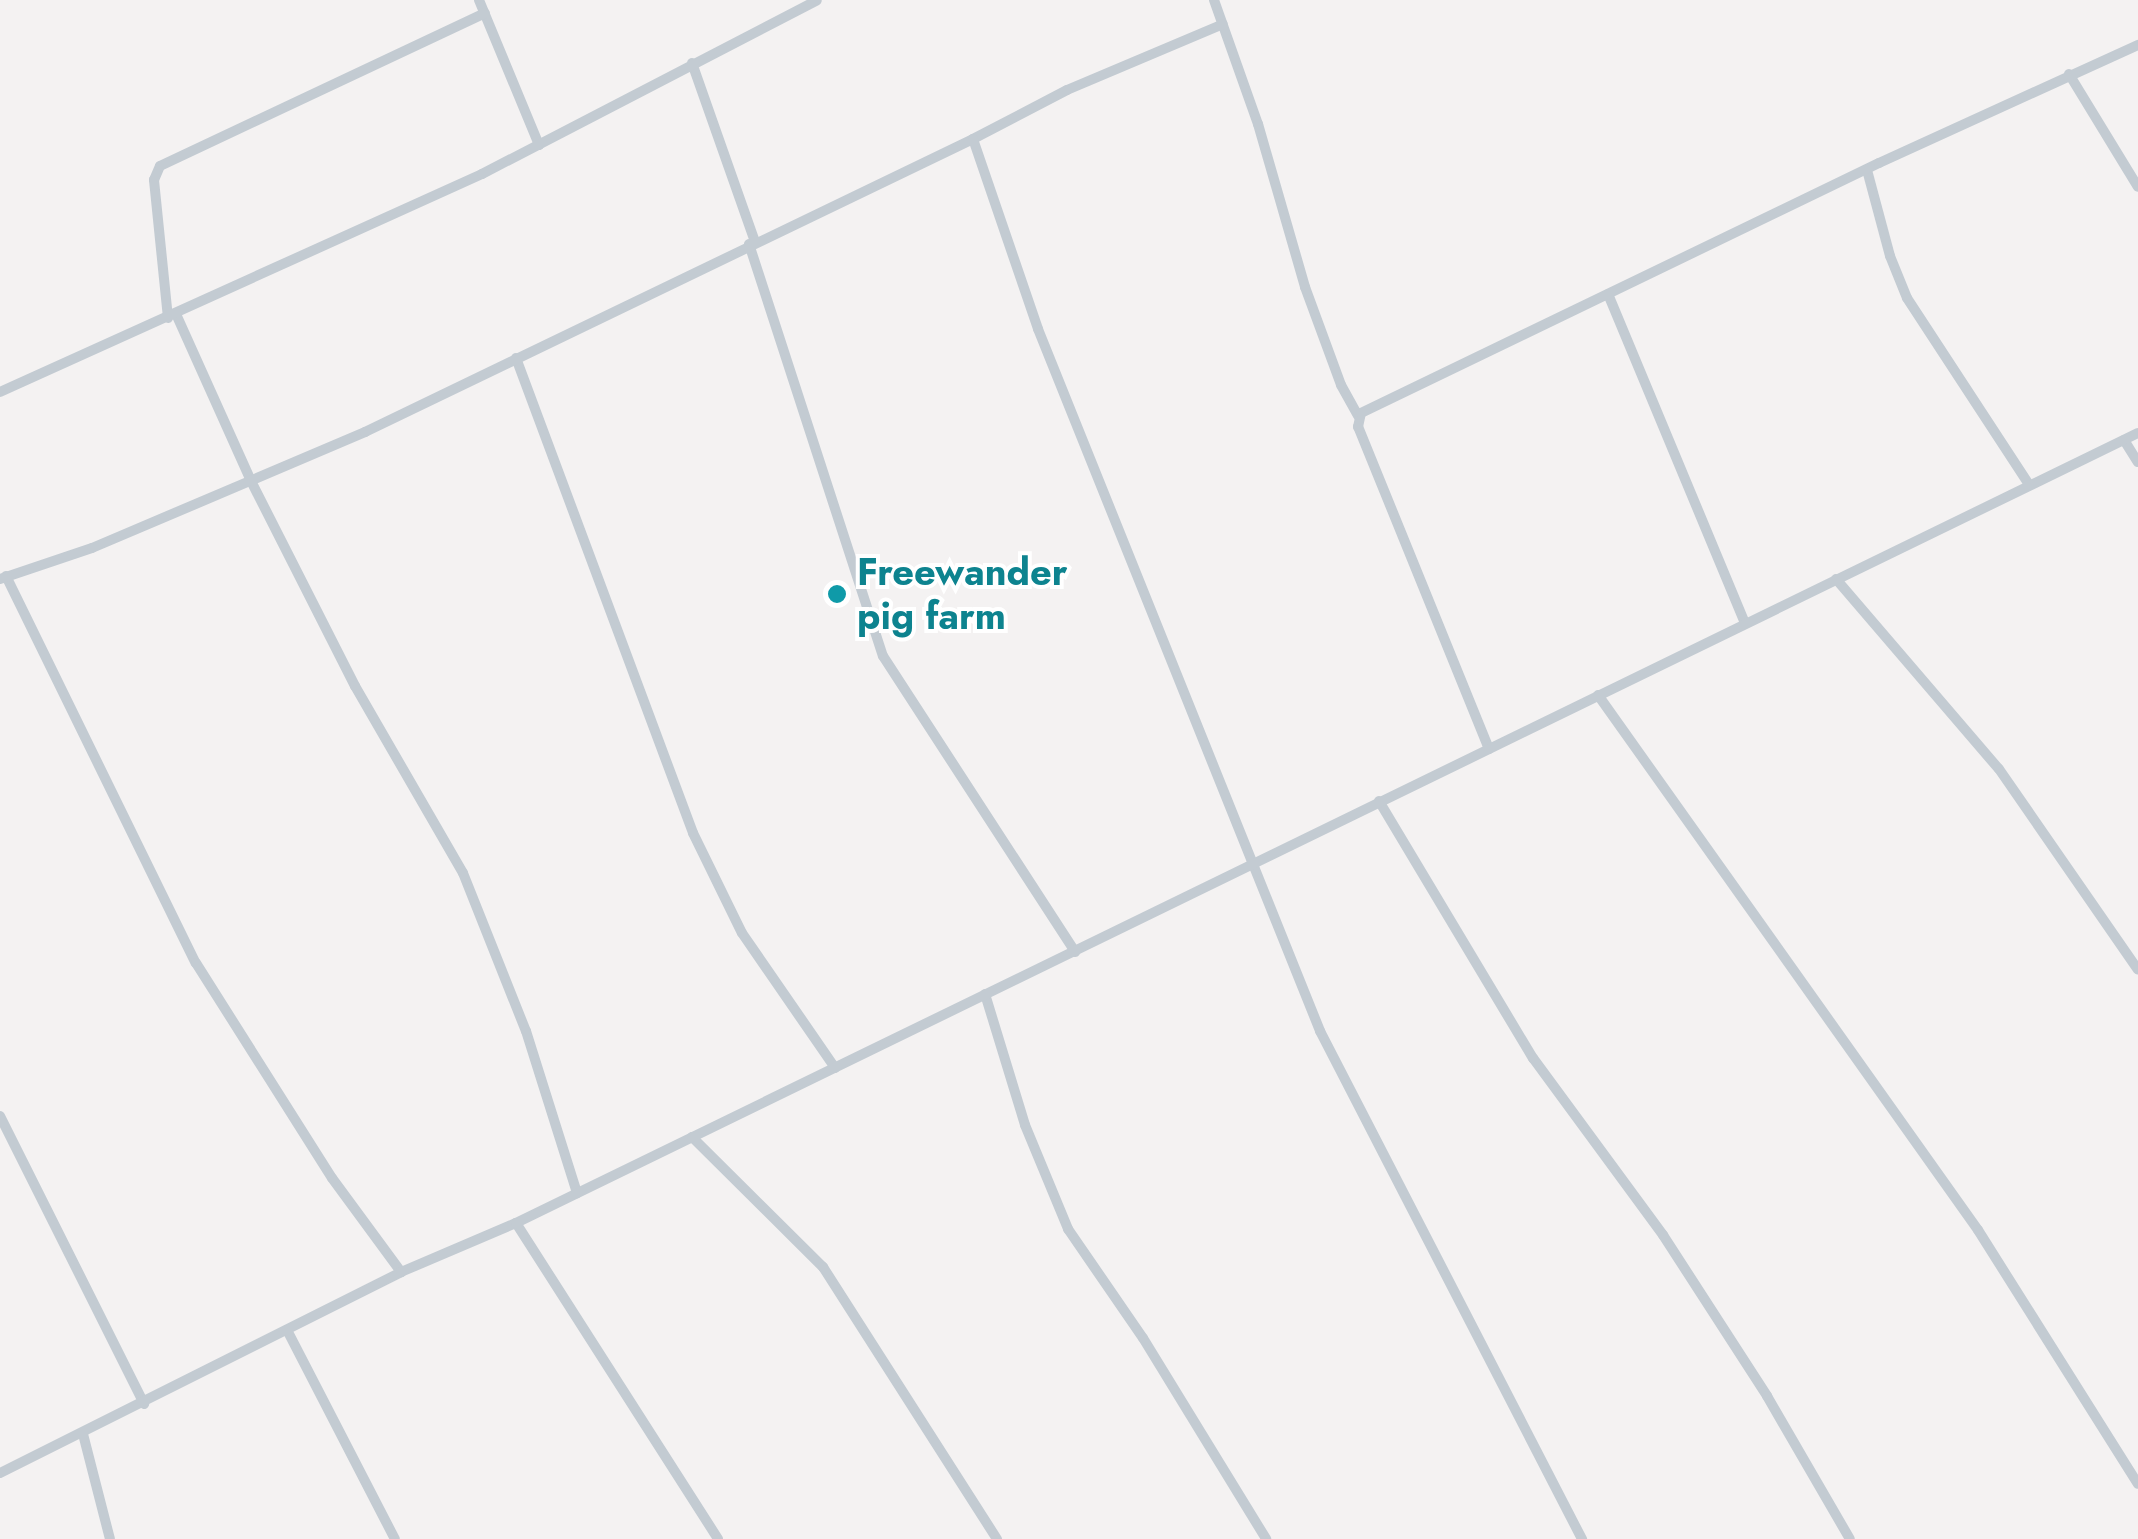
<!DOCTYPE html>
<html>
<head>
<meta charset="utf-8">
<style>
	body { margin:0 }
	#map { position:relative; width:2138px; height:1539px; overflow:hidden; background:#f4f2f2; font-family:Jost,sans-serif }
	div>[style] { position:absolute }
	[style*='--x'] { left:calc(var(--x)*1px); top:calc(var(--y)*1px); width:calc(var(--w)*1px); rotate:calc(var(--a)*1deg) }
	.minor>* { height:10px; margin:-5px; padding:0 5px; transform-origin:5px; border-radius:5px; background:#c3cbd2 }
	.dots>* { width:28px; height:28px; translate:-50% -50%; box-sizing:border-box; border:5px solid #fff; border-radius:50% }
	span { translate:-50% -50%; white-space:nowrap; text-align:center; line-height:1.15; -webkit-text-stroke:8px #fff; paint-order:stroke }
	.culture-label { font-size:38px; color:#0d838f; font-weight:700 }
	.left { translate:0 -50%; text-align:left }
</style>
</head>
<body>
<div id="map">
	<div class="minor">
		<i style="--x:479;--y:0;--w:157;--a:67.5"></i>
		<i style="--x:1214;--y:0;--w:132;--a:70.5"></i>
		<i style="--x:1258;--y:124;--w:170;--a:73.9"></i>
		<i style="--x:1305;--y:287;--w:104;--a:69.8"></i>
		<i style="--x:1341;--y:385;--w:35;--a:61"></i>
		<i style="--x:692;--y:63;--w:190;--a:70.6"></i>
		<i style="--x:2069;--y:74;--w:132;--a:58.6"></i>
		<i style="--x:973;--y:139;--w:106;--a:-27.5"></i>
		<i style="--x:1067;--y:90;--w:169;--a:-22.9"></i>
		<i style="--x:1867;--y:170;--w:89;--a:75"></i>
		<i style="--x:1890;--y:256;--w:45;--a:68"></i>
		<i style="--x:1907;--y:298;--w:221;--a:56.8"></i>
		<i style="--x:749;--y:244;--w:433;--a:72"></i>
		<i style="--x:883;--y:656;--w:353;--a:57"></i>
		<i style="--x:1608;--y:294;--w:354;--a:67.4"></i>
		<i style="--x:176;--y:314;--w:183;--a:65.8"></i>
		<i style="--x:251;--y:481;--w:230;--a:63.1"></i>
		<i style="--x:355;--y:686;--w:216;--a:60"></i>
		<i style="--x:463;--y:873;--w:170;--a:68.3"></i>
		<i style="--x:526;--y:1031;--w:170;--a:72.5"></i>
		<i style="--x:168;--y:318;--w:139;--a:-95.8"></i>
		<i style="--x:154;--y:180;--w:15;--a:-67"></i>
		<i style="--x:160;--y:166;--w:359;--a:-25.2"></i>
		<i style="--x:516;--y:358;--w:507;--a:69.56"></i>
		<i style="--x:693;--y:833;--w:111;--a:63.9"></i>
		<i style="--x:742;--y:933;--w:164;--a:55.4"></i>
		<i style="--x:0;--y:392;--w:529;--a:-24.34"></i>
		<i style="--x:482;--y:174;--w:377;--a:-27.4"></i>
		<i style="--x:2124;--y:440;--w:26;--a:58"></i>
		<i style="--x:6;--y:576;--w:431;--a:63.9"></i>
		<i style="--x:196;--y:963;--w:254;--a:57.7"></i>
		<i style="--x:332;--y:1178;--w:117;--a:53.7"></i>
		<i style="--x:0;--y:579;--w:97;--a:-18.6"></i>
		<i style="--x:92;--y:548;--w:297;--a:-23"></i>
		<i style="--x:365;--y:432;--w:675;--a:-25.73"></i>
		<i style="--x:973;--y:139;--w:201;--a:71.1"></i>
		<i style="--x:1038;--y:329;--w:757;--a:68.11"></i>
		<i style="--x:1320;--y:1031;--w:572;--a:62.72"></i>
		<i style="--x:1836;--y:579;--w:250;--a:49.4"></i>
		<i style="--x:1999;--y:769;--w:244;--a:55.3"></i>
		<i style="--x:1598;--y:695;--w:656;--a:54.61"></i>
		<i style="--x:1978;--y:1230;--w:300;--a:57.8"></i>
		<i style="--x:1489;--y:749;--w:348;--a:-112.1"></i>
		<i style="--x:1358;--y:427;--w:14;--a:-78"></i>
		<i style="--x:1361;--y:413;--w:575;--a:-25.76"></i>
		<i style="--x:1879;--y:163;--w:285;--a:-24.5"></i>
		<i style="--x:1379;--y:801;--w:300;--a:59.1"></i>
		<i style="--x:1533;--y:1058;--w:220;--a:53.7"></i>
		<i style="--x:1663;--y:1235;--w:192;--a:57.1"></i>
		<i style="--x:1767;--y:1396;--w:165;--a:59.9"></i>
		<i style="--x:985;--y:994;--w:137;--a:73"></i>
		<i style="--x:1025;--y:1125;--w:113;--a:67.5"></i>
		<i style="--x:1068;--y:1229;--w:132;--a:55.5"></i>
		<i style="--x:1143;--y:1338;--w:236;--a:58.5"></i>
		<i style="--x:0;--y:1116;--w:322;--a:63.4"></i>
		<i style="--x:692;--y:1137;--w:185;--a:44.8"></i>
		<i style="--x:823;--y:1267;--w:323;--a:57.4"></i>
		<i style="--x:516;--y:1223;--w:375;--a:57.4"></i>
		<i style="--x:287;--y:1330;--w:235;--a:62.7"></i>
		<i style="--x:83;--y:1434;--w:108;--a:75.6"></i>
		<i style="--x:0;--y:1473;--w:449;--a:-26.6"></i>
		<i style="--x:401;--y:1272;--w:125;--a:-23.1"></i>
		<i style="--x:516;--y:1223;--w:1804;--a:-25.97"></i>
	</div>
	<div class="dots">
		<i style="left:837px;top:594px;background:#0f9aa8"></i>
	</div>
	<div class="culture-label">
		<span class="left" style="left:857px;top:594px">Freewander<br>pig farm</span>
	</div>
</div>
</body>
</html>
